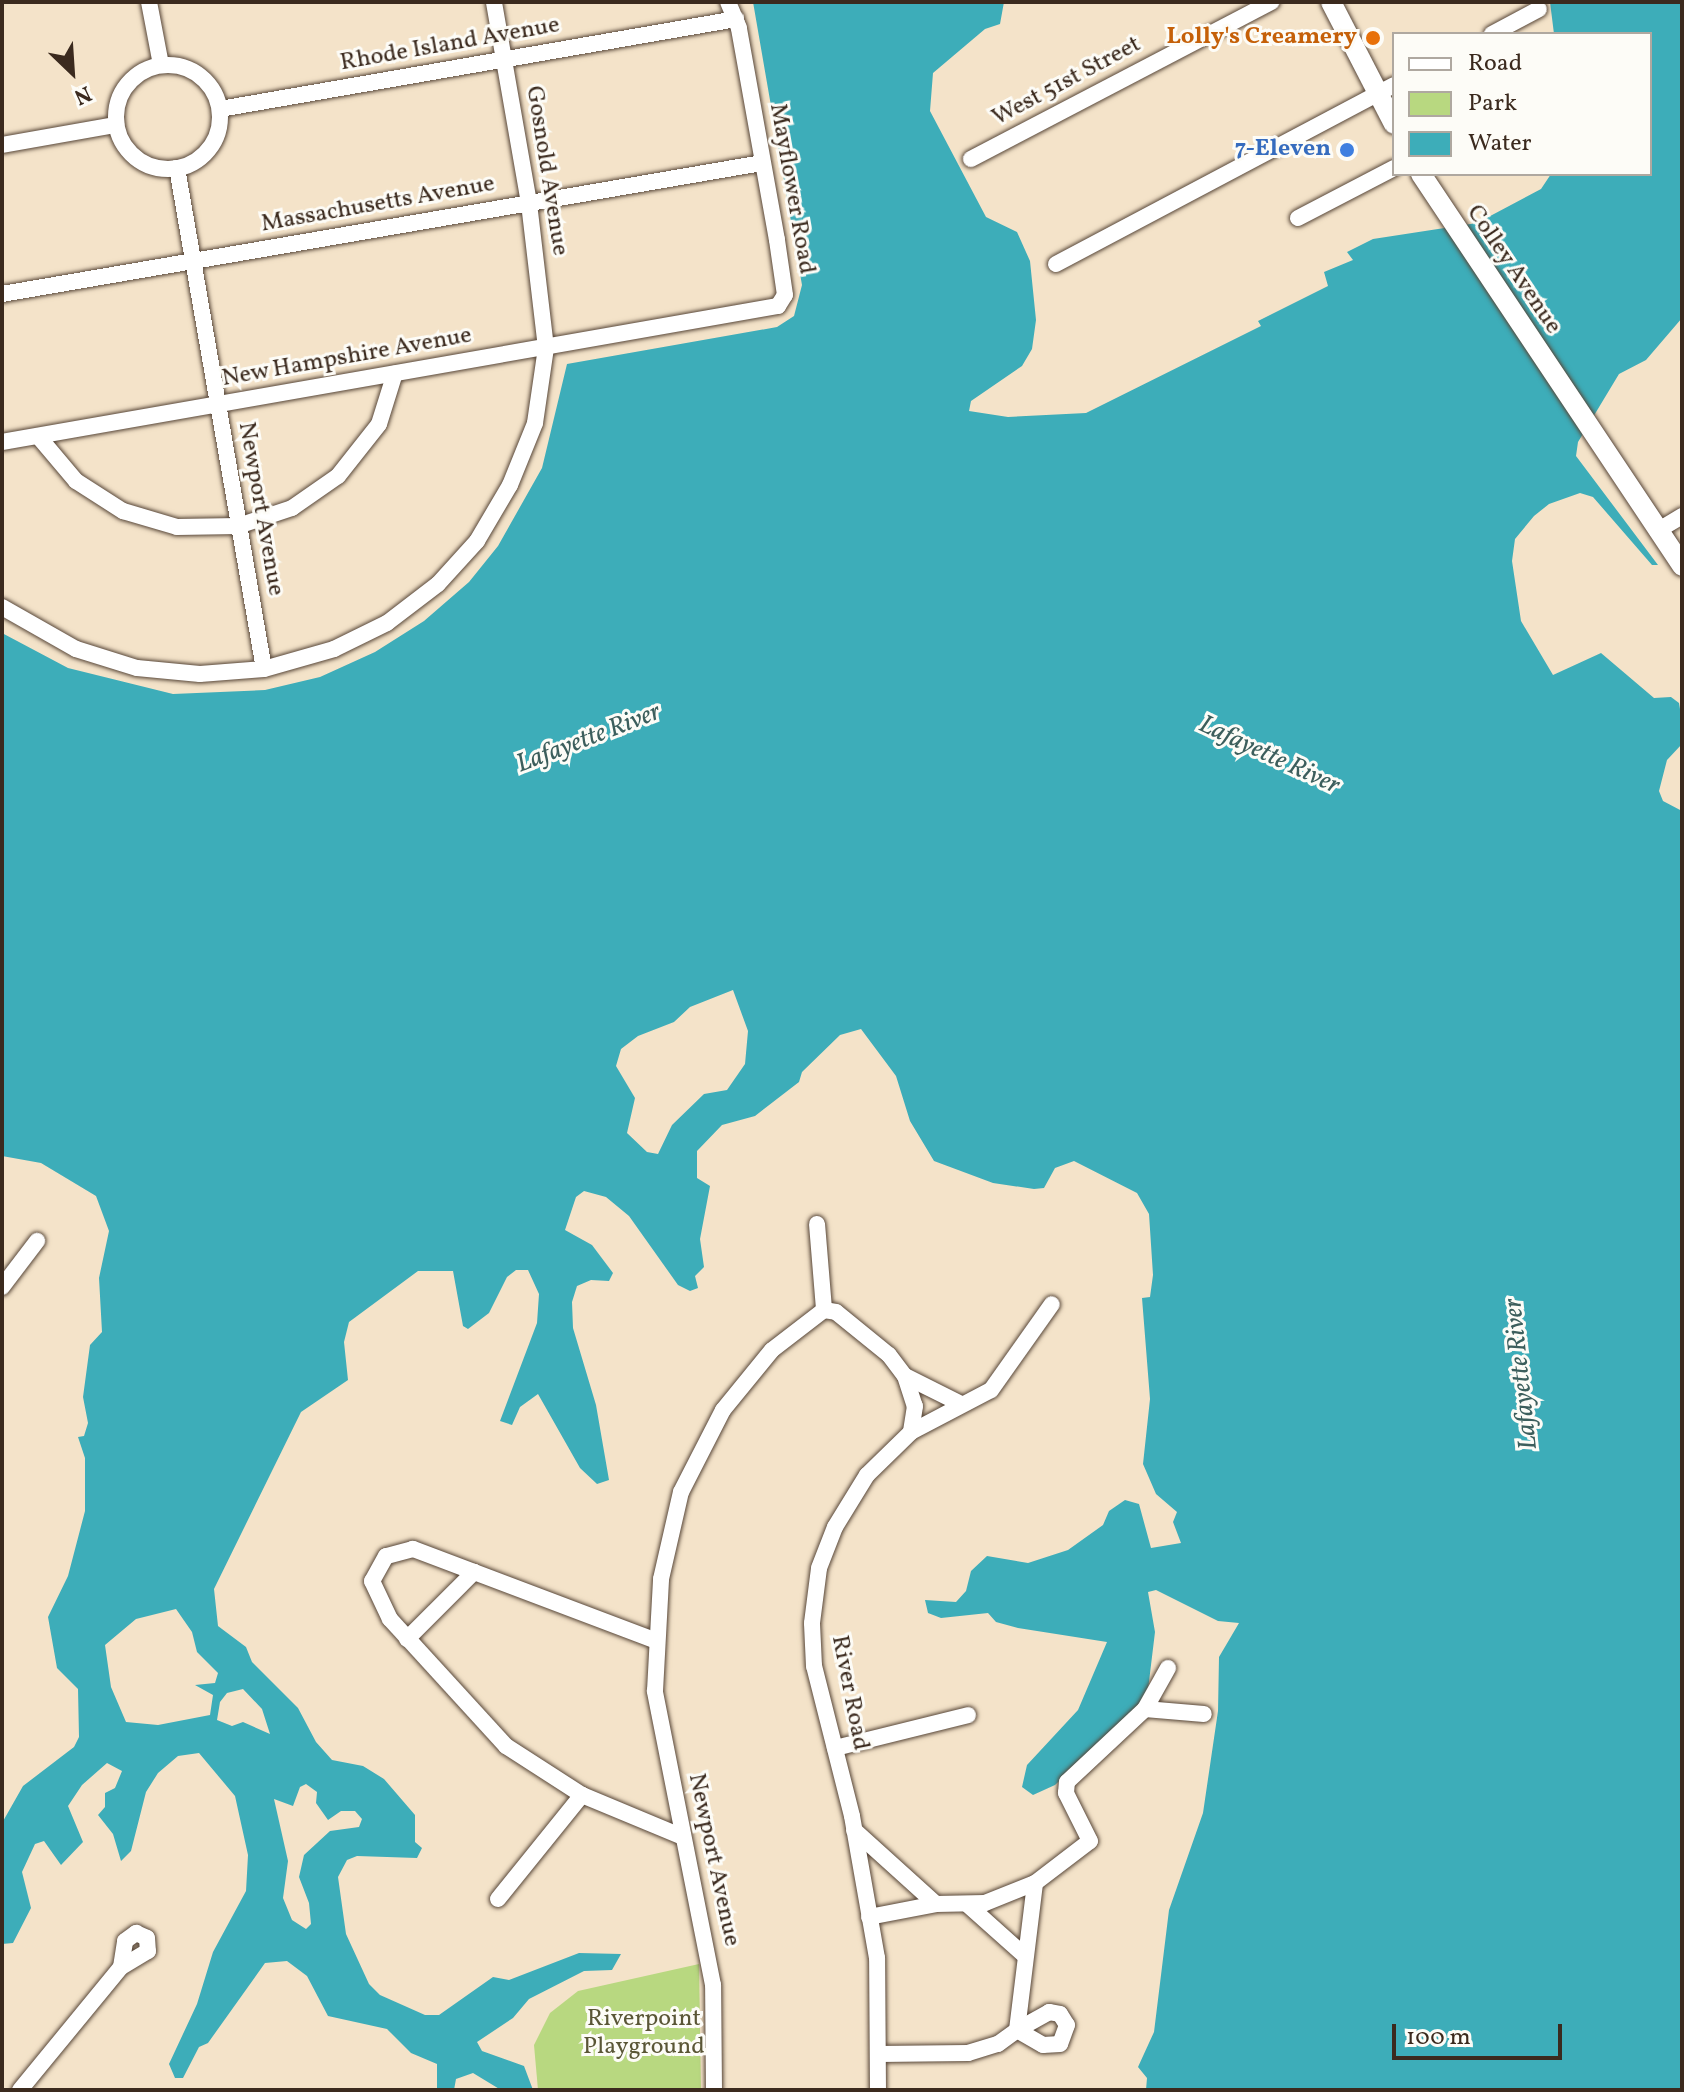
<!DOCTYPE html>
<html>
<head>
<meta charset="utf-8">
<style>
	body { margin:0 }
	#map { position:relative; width:1684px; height:2092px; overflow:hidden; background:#f4e3c9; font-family:Vollkorn,serif }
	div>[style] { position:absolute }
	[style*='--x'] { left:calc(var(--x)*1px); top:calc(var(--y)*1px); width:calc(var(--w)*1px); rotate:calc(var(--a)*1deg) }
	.green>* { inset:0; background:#b8d880 }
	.water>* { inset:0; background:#3dadb9 }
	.roads { filter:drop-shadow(0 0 2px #574638) drop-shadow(0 0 2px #574638) }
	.minor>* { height:16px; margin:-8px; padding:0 8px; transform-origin:8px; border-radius:8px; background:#fff }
	.minor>.ring { margin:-8px; padding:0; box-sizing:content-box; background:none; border:16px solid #fff; border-radius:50% }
	.major>* { height:20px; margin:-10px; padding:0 10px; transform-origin:10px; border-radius:10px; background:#fff }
	.dots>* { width:22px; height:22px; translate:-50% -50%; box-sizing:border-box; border:4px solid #fdfcf7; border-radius:50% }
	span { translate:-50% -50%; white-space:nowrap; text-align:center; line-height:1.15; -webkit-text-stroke:6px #fdfcf7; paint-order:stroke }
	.food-label { font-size:24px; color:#c56008; font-weight:700 }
	.right { translate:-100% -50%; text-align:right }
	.street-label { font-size:24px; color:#3b2a1e }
	.shop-label { font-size:24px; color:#366cbe; font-weight:700 }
	.park-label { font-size:24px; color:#5a5636 }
	.water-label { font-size:26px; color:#3c5e5c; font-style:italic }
	.frame { position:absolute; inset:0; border:4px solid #3b2a1e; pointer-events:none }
	.legend { position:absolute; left:1392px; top:32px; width:260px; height:144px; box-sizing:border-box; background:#fdfcf7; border:2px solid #afa8a0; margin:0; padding:10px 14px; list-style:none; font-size:24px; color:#3b2a1e }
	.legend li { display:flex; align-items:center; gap:16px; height:40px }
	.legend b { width:40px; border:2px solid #afa8a0 }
	.north { position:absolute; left:32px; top:32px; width:80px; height:80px; -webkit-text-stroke:6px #fdfcf7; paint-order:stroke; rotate:155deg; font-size:22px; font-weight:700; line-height:32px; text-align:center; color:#3b2a1e }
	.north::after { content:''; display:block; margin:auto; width:28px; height:36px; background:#3b2a1e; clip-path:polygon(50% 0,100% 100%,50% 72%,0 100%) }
	.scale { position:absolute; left:1392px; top:2024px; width:170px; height:36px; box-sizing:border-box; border:4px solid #3b2a1e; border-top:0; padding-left:10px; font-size:24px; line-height:28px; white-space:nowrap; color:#3b2a1e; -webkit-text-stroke:6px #fdfcf7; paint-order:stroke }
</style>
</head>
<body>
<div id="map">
	<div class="green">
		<i style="clip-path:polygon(699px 1964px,701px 2090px,538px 2090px,534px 2045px,550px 2013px,578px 1991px)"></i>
	</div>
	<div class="water">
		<i style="clip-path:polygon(evenodd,753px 2px,1004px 2px,1000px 24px,985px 29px,933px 73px,930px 111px,986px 217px,1017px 232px,1030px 261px,1036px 320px,1032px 349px,1022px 366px,971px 401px,969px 411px,1008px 417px,1086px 413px,1261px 326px,1258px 321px,1328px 286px,1324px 272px,1353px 260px,1347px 252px,1373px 239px,1477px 223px,1541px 189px,1551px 174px,1650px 174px,1650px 34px,1554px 34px,1550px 2px,1682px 2px,1682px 318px,1646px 360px,1619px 374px,1578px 442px,1576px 456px,1658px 565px,1652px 565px,1593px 497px,1580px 493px,1549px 504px,1534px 516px,1515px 539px,1512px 561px,1521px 621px,1553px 675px,1601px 653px,1654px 698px,1671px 697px,1679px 703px,1682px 721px,1682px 744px,1667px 760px,1659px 791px,1663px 801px,1682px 811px,1682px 2090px,1146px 2090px,1147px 2078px,1138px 2067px,1154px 2032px,1169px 1910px,1203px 1813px,1218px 1711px,1219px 1657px,1239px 1623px,1218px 1621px,1156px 1590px,1148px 1592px,1155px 1632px,1147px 1698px,1055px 1785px,1033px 1795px,1022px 1787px,1027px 1765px,1078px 1710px,1107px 1642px,1018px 1628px,996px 1622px,988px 1613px,941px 1618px,928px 1613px,925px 1600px,956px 1602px,966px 1591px,971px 1571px,987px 1556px,1028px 1563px,1068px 1550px,1103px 1525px,1109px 1511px,1125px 1500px,1139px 1504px,1151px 1548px,1181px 1543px,1173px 1522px,1177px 1512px,1156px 1494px,1143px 1464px,1150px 1399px,1142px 1298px,1150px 1297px,1153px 1275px,1149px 1214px,1137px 1193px,1074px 1161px,1055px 1168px,1044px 1188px,1034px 1189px,993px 1183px,934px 1161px,910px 1121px,896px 1076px,861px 1029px,840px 1035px,802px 1072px,799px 1082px,755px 1116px,722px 1125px,697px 1151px,697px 1178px,710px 1186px,700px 1239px,704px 1267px,695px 1276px,698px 1288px,690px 1291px,678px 1285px,629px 1216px,606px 1197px,584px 1191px,576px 1197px,565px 1230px,592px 1245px,613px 1273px,609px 1281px,591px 1280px,577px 1286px,572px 1302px,573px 1328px,596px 1405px,609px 1480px,597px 1484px,580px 1468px,538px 1394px,520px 1407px,512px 1425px,500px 1421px,537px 1323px,539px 1294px,528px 1270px,516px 1270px,507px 1277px,489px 1313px,468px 1329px,463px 1326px,453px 1271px,418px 1271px,349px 1322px,344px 1342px,348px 1380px,301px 1412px,214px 1589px,218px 1626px,246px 1647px,252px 1662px,298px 1708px,316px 1742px,332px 1760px,363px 1766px,384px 1779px,415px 1815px,415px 1842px,422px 1848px,417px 1858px,357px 1856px,347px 1860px,338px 1877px,346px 1934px,369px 1984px,380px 1995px,425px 2015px,439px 2015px,493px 1977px,509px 1980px,579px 1953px,621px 1954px,612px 1970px,584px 1971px,529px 1999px,513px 2018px,477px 2042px,482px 2051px,524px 2066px,533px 2090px,501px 2090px,473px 2073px,456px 2079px,454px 2090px,437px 2090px,437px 2064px,411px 2053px,387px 2029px,328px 2016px,307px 1976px,287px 1961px,265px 1963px,208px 2043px,199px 2047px,183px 2078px,175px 2078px,169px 2064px,197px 2004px,213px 1952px,246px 1891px,248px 1855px,235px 1796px,199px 1753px,178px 1756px,158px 1773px,146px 1792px,131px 1851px,121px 1861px,113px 1834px,98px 1815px,105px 1807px,105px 1793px,115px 1788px,122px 1771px,107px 1763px,82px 1785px,68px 1806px,83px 1842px,61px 1865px,44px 1841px,35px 1844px,22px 1872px,31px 1908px,13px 1943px,2px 1944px,2px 1823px,23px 1786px,74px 1747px,79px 1737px,78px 1689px,57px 1668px,48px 1617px,68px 1576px,85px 1511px,85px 1458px,78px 1437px,84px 1436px,88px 1423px,83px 1397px,90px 1345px,102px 1332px,99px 1278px,109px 1231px,96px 1196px,41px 1163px,2px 1156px,2px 633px,68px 668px,173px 694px,265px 690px,320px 677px,375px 652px,424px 621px,469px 582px,498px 546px,542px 468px,567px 364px,777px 327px,794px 316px,802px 285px,753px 2px,733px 990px,748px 1031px,745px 1064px,727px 1090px,704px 1094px,672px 1125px,658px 1154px,647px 1152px,627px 1133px,635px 1098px,616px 1066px,621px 1049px,638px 1036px,674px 1022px,690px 1007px,733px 990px,753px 2px,176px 1609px,192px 1632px,197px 1652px,218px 1673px,215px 1683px,195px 1685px,213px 1695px,210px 1715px,158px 1725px,126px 1722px,111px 1687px,105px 1645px,136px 1619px,176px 1609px,753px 2px,243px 1689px,262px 1709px,270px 1734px,243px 1722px,232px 1726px,217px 1720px,220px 1702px,227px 1693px,243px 1689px,753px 2px,306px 1784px,317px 1792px,316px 1803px,328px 1820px,341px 1811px,355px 1811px,362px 1819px,359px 1827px,330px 1831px,304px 1855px,299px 1877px,309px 1903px,311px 1924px,306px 1929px,292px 1920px,283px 1898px,288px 1861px,274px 1799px,293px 1806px,300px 1787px,306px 1784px)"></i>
	</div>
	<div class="roads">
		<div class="minor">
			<i style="--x:149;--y:2;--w:64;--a:79.2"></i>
			<i style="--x:1492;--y:34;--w:53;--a:-28"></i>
			<i class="ring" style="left:116px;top:65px;width:88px;height:88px"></i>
			<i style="--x:220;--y:109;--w:524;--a:-9.89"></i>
			<i style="--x:2;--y:145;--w:116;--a:-10"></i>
			<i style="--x:971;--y:159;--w:339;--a:-27.6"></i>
			<i style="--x:177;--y:168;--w:508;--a:80.15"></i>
			<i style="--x:1298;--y:218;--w:108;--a:-27.5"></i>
			<i style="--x:1056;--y:264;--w:382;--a:-27.9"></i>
			<i style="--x:2;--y:294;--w:771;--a:-9.78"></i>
			<i style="--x:38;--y:436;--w:59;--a:49.8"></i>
			<i style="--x:76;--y:481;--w:56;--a:32.6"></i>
			<i style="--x:123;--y:511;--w:56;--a:16.5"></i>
			<i style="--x:177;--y:527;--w:61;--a:-0.9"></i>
			<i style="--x:238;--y:526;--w:57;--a:-18.4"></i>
			<i style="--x:292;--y:508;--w:56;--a:-34.8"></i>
			<i style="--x:338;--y:476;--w:66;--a:-51.7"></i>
			<i style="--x:379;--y:424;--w:53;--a:-72.6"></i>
			<i style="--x:2;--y:442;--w:788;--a:-9.94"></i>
			<i style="--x:778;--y:306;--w:13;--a:-58"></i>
			<i style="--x:785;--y:295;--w:56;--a:-98.3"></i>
			<i style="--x:777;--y:240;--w:215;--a:-100.2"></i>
			<i style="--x:739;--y:28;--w:28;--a:-113"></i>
			<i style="--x:1657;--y:531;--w:29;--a:-31"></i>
			<i style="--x:2;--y:607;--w:85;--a:29.6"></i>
			<i style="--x:76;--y:649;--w:64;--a:17.3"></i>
			<i style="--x:137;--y:668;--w:63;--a:5.4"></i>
			<i style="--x:200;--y:674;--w:64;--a:-4.5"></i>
			<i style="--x:264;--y:669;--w:73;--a:-15.9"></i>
			<i style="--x:334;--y:649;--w:59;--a:-26.1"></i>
			<i style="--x:387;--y:623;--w:64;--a:-37.4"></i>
			<i style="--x:438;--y:584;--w:58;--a:-47.8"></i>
			<i style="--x:477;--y:541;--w:65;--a:-59.5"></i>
			<i style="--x:510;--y:485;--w:67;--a:-68"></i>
			<i style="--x:535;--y:423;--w:76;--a:-81.7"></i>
			<i style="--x:546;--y:348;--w:146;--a:-96.7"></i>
			<i style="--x:529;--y:203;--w:204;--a:-99.9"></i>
			<i style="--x:817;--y:1224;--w:86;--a:85.3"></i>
			<i style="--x:2;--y:1287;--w:58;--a:-52.7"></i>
			<i style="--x:824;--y:1310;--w:12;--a:9"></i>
			<i style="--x:836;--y:1312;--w:68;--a:39.1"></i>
			<i style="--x:889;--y:1355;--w:26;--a:53"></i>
			<i style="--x:905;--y:1376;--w:63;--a:26.6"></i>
			<i style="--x:905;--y:1376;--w:32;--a:72"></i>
			<i style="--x:915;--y:1406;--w:26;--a:99"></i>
			<i style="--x:407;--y:1639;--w:95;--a:-45"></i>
			<i style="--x:654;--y:1640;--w:258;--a:-159.3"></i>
			<i style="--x:413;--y:1549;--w:28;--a:165"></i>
			<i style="--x:386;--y:1556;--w:29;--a:119"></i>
			<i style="--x:372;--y:1581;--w:42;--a:64.7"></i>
			<i style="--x:390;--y:1619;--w:172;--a:47.6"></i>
			<i style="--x:506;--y:1746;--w:90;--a:32.8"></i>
			<i style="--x:582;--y:1795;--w:109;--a:22.6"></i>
			<i style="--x:1145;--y:1709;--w:47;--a:-60.7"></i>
			<i style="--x:835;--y:1748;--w:137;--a:-13.9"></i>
			<i style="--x:854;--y:1830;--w:110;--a:42.1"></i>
			<i style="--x:936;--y:1904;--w:49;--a:-1.2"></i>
			<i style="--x:985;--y:1903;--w:54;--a:-21.8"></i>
			<i style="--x:498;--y:1899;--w:134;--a:-51.1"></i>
			<i style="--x:968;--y:1905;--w:76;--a:41.8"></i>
			<i style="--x:869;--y:1917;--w:68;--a:-11"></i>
			<i style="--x:136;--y:1933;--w:12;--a:24"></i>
			<i style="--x:147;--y:1938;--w:13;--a:86"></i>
			<i style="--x:148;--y:1951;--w:31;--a:149"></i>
			<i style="--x:121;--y:1967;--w:26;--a:-81"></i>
			<i style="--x:125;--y:1941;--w:14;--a:-36"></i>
			<i style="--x:1049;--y:2012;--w:11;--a:10"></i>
			<i style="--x:1060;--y:2014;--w:13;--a:58"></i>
			<i style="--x:1067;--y:2025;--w:20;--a:110"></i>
			<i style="--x:1060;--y:2044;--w:17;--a:177"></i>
			<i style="--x:1043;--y:2045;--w:30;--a:-150"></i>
			<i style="--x:1017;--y:2030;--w:37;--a:-29"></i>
			<i style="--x:879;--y:2054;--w:89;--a:-0.6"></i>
			<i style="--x:968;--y:2053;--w:31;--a:-17"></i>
			<i style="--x:998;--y:2044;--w:24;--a:-36"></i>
			<i style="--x:1017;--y:2030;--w:148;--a:-83"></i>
			<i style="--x:1035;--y:1883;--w:69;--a:-37.4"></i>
			<i style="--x:1090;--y:1841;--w:54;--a:-116.6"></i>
			<i style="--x:1066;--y:1793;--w:11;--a:-85"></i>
			<i style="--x:1067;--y:1782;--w:107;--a:-43.1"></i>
			<i style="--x:1145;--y:1709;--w:59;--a:4.8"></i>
			<i style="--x:20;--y:2090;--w:159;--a:-50.6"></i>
			<i style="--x:714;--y:2090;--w:105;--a:-90.5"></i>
			<i style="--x:713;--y:1985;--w:300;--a:-101.2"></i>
			<i style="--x:655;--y:1691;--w:112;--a:-86.9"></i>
			<i style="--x:661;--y:1579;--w:89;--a:-77.1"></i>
			<i style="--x:681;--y:1492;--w:92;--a:-62.9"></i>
			<i style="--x:723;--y:1410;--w:77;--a:-50.8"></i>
			<i style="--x:772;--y:1350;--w:66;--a:-37.6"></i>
			<i style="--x:878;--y:2090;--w:132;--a:-90.4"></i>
			<i style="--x:877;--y:1958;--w:144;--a:-100"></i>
			<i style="--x:852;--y:1816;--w:155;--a:-104.2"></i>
			<i style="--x:814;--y:1666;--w:43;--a:-92.7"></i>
			<i style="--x:812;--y:1623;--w:55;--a:-82.7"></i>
			<i style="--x:819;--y:1568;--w:44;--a:-68.7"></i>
			<i style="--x:835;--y:1527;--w:61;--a:-58.4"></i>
			<i style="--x:867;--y:1475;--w:62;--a:-44.3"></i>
			<i style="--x:911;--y:1432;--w:90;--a:-27.7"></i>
			<i style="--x:991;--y:1390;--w:105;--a:-54.7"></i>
		</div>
		<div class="major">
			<i style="--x:1331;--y:2;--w:137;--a:62.7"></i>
			<i style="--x:1421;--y:174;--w:471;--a:56.3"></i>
		</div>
	</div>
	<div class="dots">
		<i style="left:1373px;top:38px;background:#e8710a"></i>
		<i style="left:1347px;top:150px;background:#3f7fe0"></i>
	</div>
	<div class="food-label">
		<span class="right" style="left:1357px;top:38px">Lolly's Creamery</span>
	</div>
	<div class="street-label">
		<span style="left:450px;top:45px;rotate:-10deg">Rhode Island Avenue</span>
		<span style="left:1067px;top:82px;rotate:-28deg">West 51st Street</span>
		<span style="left:546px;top:171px;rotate:81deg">Gosnold Avenue</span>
		<span style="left:791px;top:189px;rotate:80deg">Mayflower Road</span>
		<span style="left:378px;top:205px;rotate:-10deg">Massachusetts Avenue</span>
		<span style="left:1513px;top:270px;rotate:56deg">Colley Avenue</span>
		<span style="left:347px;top:358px;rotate:-10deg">New Hampshire Avenue</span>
		<span style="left:260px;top:509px;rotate:80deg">Newport Avenue</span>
		<span style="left:849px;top:1693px;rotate:79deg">River Road</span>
		<span style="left:713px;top:1860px;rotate:78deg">Newport Avenue</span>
	</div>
	<div class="shop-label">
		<span class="right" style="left:1331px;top:150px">7-Eleven</span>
	</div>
	<div class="park-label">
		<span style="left:644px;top:2034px">Riverpoint<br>Playground</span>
	</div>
	<div class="water-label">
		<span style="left:589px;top:739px;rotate:-21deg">Lafayette River</span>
		<span style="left:1269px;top:756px;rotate:25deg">Lafayette River</span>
		<span style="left:1522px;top:1374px;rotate:-96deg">Lafayette River</span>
	</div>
	<div class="frame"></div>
	<ul class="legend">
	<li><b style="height:10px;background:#fff"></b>Road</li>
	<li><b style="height:22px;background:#b8d880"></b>Park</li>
	<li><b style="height:22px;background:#3dadb9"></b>Water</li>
	</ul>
	<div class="north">N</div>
	<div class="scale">100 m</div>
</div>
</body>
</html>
